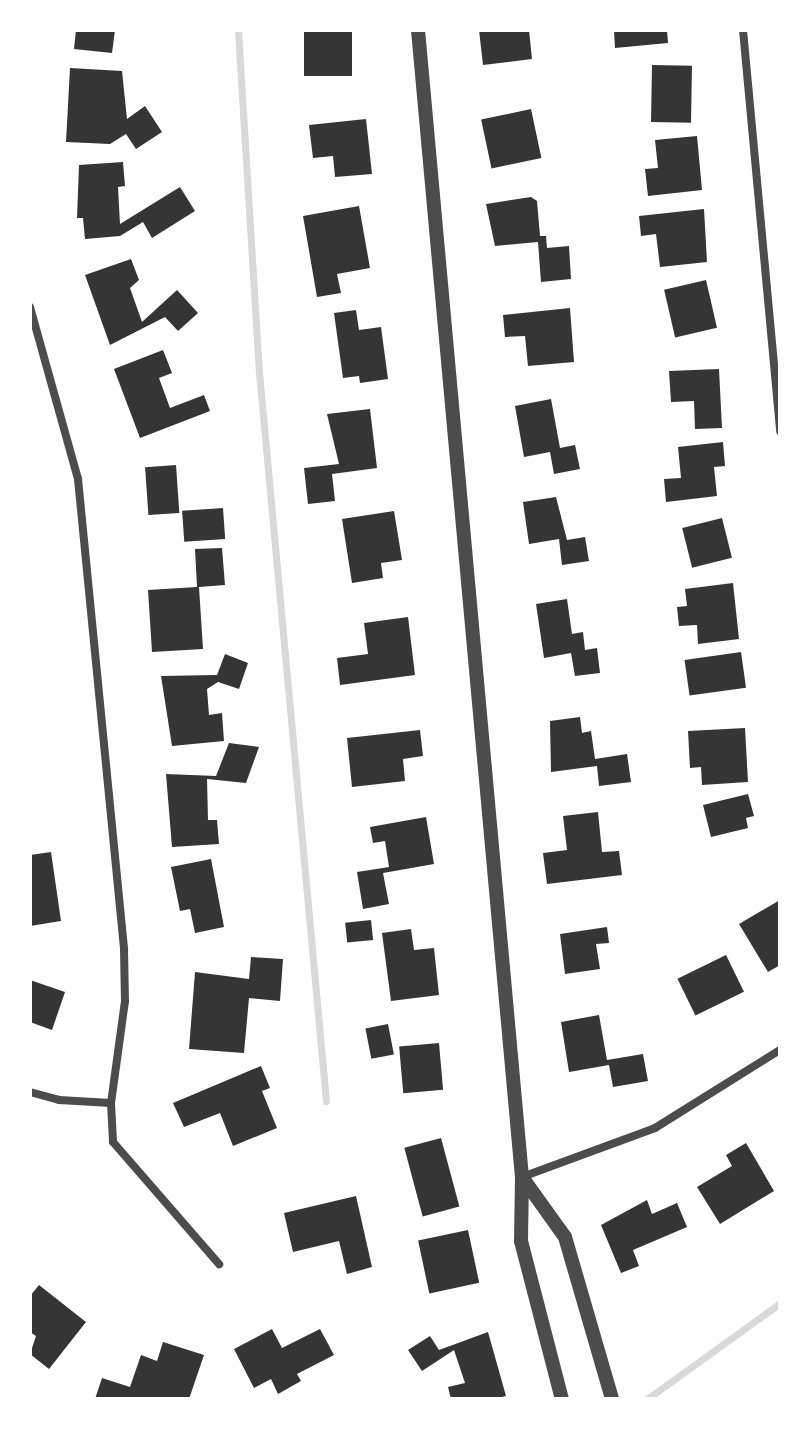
<!DOCTYPE html>
<html>
<head>
<meta charset="utf-8">
<style>
	body { margin:0 }
	#map { position:relative; width:810px; height:1429px; overflow:hidden; background:#fff; font-family:"Varela Round",sans-serif }
	div>[style] { position:absolute }
	[style*='--x'] { left:calc(var(--x)*1px); top:calc(var(--y)*1px); width:calc(var(--w)*1px); rotate:calc(var(--a)*1deg) }
	.stream>* { height:7px; margin:-3.5px; padding:0 3.5px; transform-origin:3.5px; border-radius:3.5px; background:#d9d9d9 }
	.building>* { inset:0; background:#353535; transform-origin:0 0 }
	.minor>* { height:8px; margin:-4px; padding:0 4px; transform-origin:4px; border-radius:4px; background:#4c4c4c }
	.tertiary>* { height:14px; margin:-7px; padding:0 7px; transform-origin:7px; border-radius:7px; background:#4c4c4c }
	span { translate:-50% -50%; white-space:nowrap; text-align:center; line-height:1.15; -webkit-text-stroke:6px #fff; paint-order:stroke }
	.frame { position:absolute; inset:0; border:32px solid #fff; pointer-events:none }
</style>
</head>
<body>
<div id="map">
	<div class="stream">
		<i style="--x:238;--y:30;--w:343;--a:86.5"></i>
		<i style="--x:259;--y:372;--w:732;--a:84.75"></i>
		<i style="--x:647;--y:1399;--w:164;--a:-35.8"></i>
	</div>
	<div class="building">
		<i style="clip-path:polygon(76px 30px,115px 30px,112px 53px,74px 49px)"></i>
		<i style="left:304px;top:30px;width:48px;height:46px"></i>
		<i style="clip-path:polygon(479px 30px,529px 30px,532px 59px,483px 65px)"></i>
		<i style="clip-path:polygon(614px 30px,667px 30px,668px 43px,615px 48px)"></i>
		<i style="left:652px;top:65px;width:40px;height:57px;rotate:1deg"></i>
		<i style="clip-path:polygon(70px 68px,122px 71px,127px 119px,145px 106px,162px 132px,136px 149px,126px 134px,110px 144px,66px 142px)"></i>
		<i style="left:531px;top:109px;width:50px;height:51px;rotate:78deg"></i>
		<i style="clip-path:polygon(366px 119px,372px 174px,335px 177px,333px 156px,313px 158px,309px 125px)"></i>
		<i style="clip-path:polygon(697px 136px,702px 190px,648px 196px,645px 169px,658px 168px,655px 140px)"></i>
		<i style="clip-path:polygon(123px 162px,125px 186px,118px 187px,120px 224px,180px 187px,195px 211px,152px 238px,143px 222px,120px 236px,85px 239px,83px 218px,77px 218px,79px 165px)"></i>
		<i style="clip-path:polygon(531px 197px,537px 201px,540px 236px,546px 236px,547px 248px,569px 246px,571px 279px,541px 282px,538px 242px,495px 246px,486px 204px)"></i>
		<i style="clip-path:polygon(359px 206px,370px 268px,337px 274px,341px 293px,317px 297px,303px 216px)"></i>
		<i style="clip-path:polygon(704px 209px,707px 262px,660px 267px,656px 234px,641px 236px,639px 216px)"></i>
		<i style="clip-path:polygon(131px 259px,139px 280px,130px 288px,142px 322px,177px 290px,198px 313px,178px 331px,165px 317px,110px 345px,85px 275px)"></i>
		<i style="left:706px;top:280px;width:49px;height:43px;rotate:77deg"></i>
		<i style="clip-path:polygon(570px 308px,574px 362px,528px 366px,525px 336px,505px 337px,503px 315px)"></i>
		<i style="clip-path:polygon(356px 310px,359px 330px,381px 327px,388px 379px,360px 383px,359px 376px,343px 378px,334px 313px)"></i>
		<i style="clip-path:polygon(163px 350px,172px 373px,159px 378px,170px 408px,204px 395px,210px 411px,140px 438px,114px 369px)"></i>
		<i style="clip-path:polygon(719px 369px,722px 428px,695px 429px,694px 401px,671px 402px,669px 371px)"></i>
		<i style="clip-path:polygon(551px 399px,560px 448px,575px 445px,580px 469px,554px 474px,550px 452px,524px 457px,515px 406px)"></i>
		<i style="clip-path:polygon(370px 409px,377px 468px,332px 474px,335px 501px,308px 504px,304px 468px,339px 464px,327px 414px)"></i>
		<i style="clip-path:polygon(723px 442px,725px 466px,714px 467px,717px 496px,666px 502px,664px 479px,681px 478px,678px 447px)"></i>
		<i style="left:176px;top:465px;width:48px;height:31px;rotate:86deg"></i>
		<i style="clip-path:polygon(556px 497px,567px 540px,585px 537px,589px 561px,562px 565px,559px 539px,529px 544px,523px 502px)"></i>
		<i style="left:223px;top:508px;width:31px;height:41px;rotate:86deg"></i>
		<i style="clip-path:polygon(394px 511px,402px 560px,381px 563px,383px 578px,352px 583px,342px 519px)"></i>
		<i style="left:722px;top:518px;width:41px;height:41px;rotate:76deg"></i>
		<i style="clip-path:polygon(222px 548px,225px 585px,199px 587px,203px 649px,152px 652px,148px 590px,197px 587px,195px 549px)"></i>
		<i style="clip-path:polygon(733px 583px,739px 639px,698px 644px,697px 625px,679px 626px,677px 607px,687px 606px,685px 589px)"></i>
		<i style="clip-path:polygon(567px 599px,572px 634px,583px 632px,585px 650px,597px 648px,600px 673px,575px 676px,571px 653px,544px 658px,536px 604px)"></i>
		<i style="clip-path:polygon(408px 617px,415px 675px,340px 685px,337px 658px,368px 654px,364px 623px)"></i>
		<i style="left:741px;top:652px;width:36px;height:57px;rotate:82deg"></i>
		<i style="clip-path:polygon(225px 654px,248px 663px,239px 689px,218px 682px,207px 689px,209px 715px,222px 713px,224px 741px,172px 746px,161px 676px,217px 675px)"></i>
		<i style="clip-path:polygon(580px 717px,582px 733px,591px 731px,595px 759px,627px 754px,631px 782px,599px 786px,597px 766px,551px 772px,550px 721px)"></i>
		<i style="clip-path:polygon(745px 728px,748px 782px,702px 785px,701px 767px,690px 768px,688px 731px)"></i>
		<i style="clip-path:polygon(420px 730px,423px 756px,403px 759px,405px 781px,352px 787px,347px 738px)"></i>
		<i style="clip-path:polygon(229px 743px,259px 747px,246px 783px,207px 779px,208px 820px,217px 820px,219px 844px,172px 847px,166px 774px,216px 776px)"></i>
		<i style="clip-path:polygon(748px 794px,754px 816px,746px 818px,748px 828px,711px 837px,703px 805px)"></i>
		<i style="clip-path:polygon(598px 812px,602px 852px,619px 851px,622px 875px,547px 884px,543px 853px,567px 850px,563px 816px)"></i>
		<i style="clip-path:polygon(426px 817px,434px 864px,383px 873px,389px 904px,363px 909px,357px 872px,389px 867px,385px 841px,373px 843px,370px 827px)"></i>
		<i style="clip-path:polygon(51px 852px,61px 921px,30px 926px,30px 855px)"></i>
		<i style="clip-path:polygon(211px 859px,224px 927px,195px 933px,190px 909px,180px 911px,171px 867px)"></i>
		<i style="clip-path:polygon(780px 900px,780px 965px,768px 972px,739px 924px)"></i>
		<i style="left:371px;top:920px;width:20px;height:26px;rotate:84deg"></i>
		<i style="clip-path:polygon(607px 927px,609px 943px,596px 944px,600px 969px,565px 974px,560px 934px)"></i>
		<i style="clip-path:polygon(411px 929px,414px 950px,434px 948px,439px 995px,391px 1001px,382px 933px)"></i>
		<i style="left:726px;top:955px;width:41px;height:54px;rotate:64deg"></i>
		<i style="clip-path:polygon(251px 957px,283px 959px,280px 1001px,249px 998px,244px 1053px,189px 1049px,195px 972px,249px 979px)"></i>
		<i style="clip-path:polygon(30px 980px,65px 992px,52px 1030px,30px 1022px)"></i>
		<i style="clip-path:polygon(599px 1015px,607px 1060px,643px 1054px,648px 1081px,613px 1087px,609px 1065px,569px 1072px,561px 1022px)"></i>
		<i style="left:388px;top:1024px;width:31px;height:23px;rotate:79deg"></i>
		<i style="left:439px;top:1043px;width:47px;height:40px;rotate:85deg"></i>
		<i style="clip-path:polygon(261px 1066px,270px 1088px,262px 1091px,277px 1128px,233px 1146px,220px 1113px,184px 1127px,173px 1103px)"></i>
		<i style="left:441px;top:1138px;width:71px;height:38px;rotate:75deg"></i>
		<i style="clip-path:polygon(746px 1143px,774px 1191px,720px 1224px,697px 1187px,732px 1166px,726px 1155px)"></i>
		<i style="clip-path:polygon(356px 1196px,372px 1267px,347px 1274px,339px 1241px,293px 1252px,284px 1213px)"></i>
		<i style="clip-path:polygon(647px 1200px,652px 1214px,677px 1203px,687px 1227px,633px 1250px,639px 1266px,621px 1273px,601px 1225px)"></i>
		<i style="left:468px;top:1230px;width:54px;height:51px;rotate:78deg"></i>
		<i style="clip-path:polygon(39px 1285px,86px 1322px,49px 1369px,30px 1354px,36px 1336px,30px 1332px,30px 1296px)"></i>
		<i style="clip-path:polygon(272px 1329px,282px 1348px,320px 1329px,334px 1355px,297px 1374px,301px 1381px,278px 1394px,271px 1379px,254px 1388px,234px 1349px)"></i>
		<i style="clip-path:polygon(488px 1332px,506px 1396px,493px 1399px,451px 1399px,448px 1387px,465px 1383px,454px 1350px,422px 1371px,408px 1350px,430px 1336px,439px 1350px)"></i>
		<i style="clip-path:polygon(163px 1342px,204px 1355px,189px 1399px,95px 1399px,102px 1378px,130px 1387px,141px 1355px,157px 1361px)"></i>
	</div>
	<div class="minor">
		<i style="--x:743;--y:30;--w:403;--a:84.7"></i>
		<i style="--x:30;--y:307;--w:179;--a:74.4"></i>
		<i style="--x:78;--y:479;--w:473;--a:84.4"></i>
		<i style="--x:124;--y:950;--w:51;--a:88.9"></i>
		<i style="--x:125;--y:1001;--w:103;--a:97.8"></i>
		<i style="--x:111;--y:1103;--w:39;--a:87"></i>
		<i style="--x:113;--y:1142;--w:162;--a:49"></i>
		<i style="--x:30;--y:1092;--w:30;--a:15"></i>
		<i style="--x:59;--y:1100;--w:52;--a:3.3"></i>
		<i style="--x:522;--y:1177;--w:142;--a:-20.2"></i>
		<i style="--x:655;--y:1128;--w:147;--a:-32"></i>
	</div>
	<div class="tertiary">
		<i style="--x:418;--y:30;--w:1152;--a:84.82"></i>
		<i style="--x:522;--y:1177;--w:64;--a:90.9"></i>
		<i style="--x:521;--y:1241;--w:163;--a:75.5"></i>
		<i style="--x:522;--y:1177;--w:74;--a:54.4"></i>
		<i style="--x:565;--y:1237;--w:169;--a:73.8"></i>
	</div>
	<div class="frame"></div>
</div>
</body>
</html>
